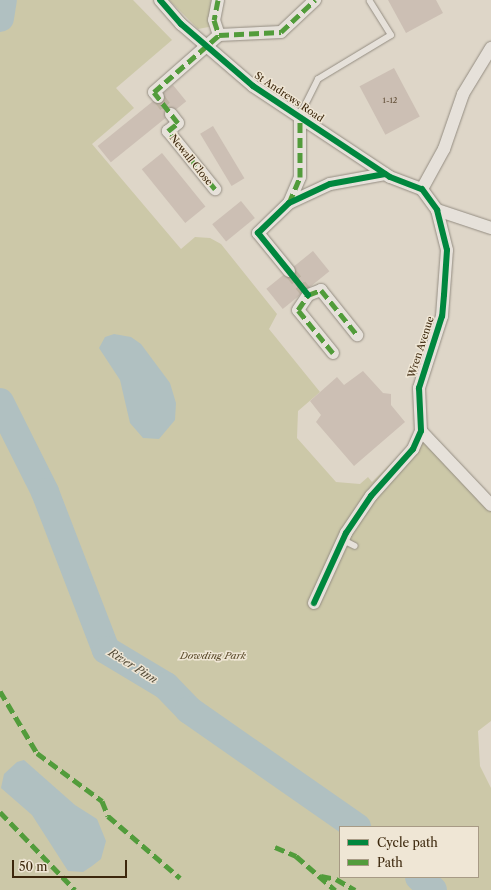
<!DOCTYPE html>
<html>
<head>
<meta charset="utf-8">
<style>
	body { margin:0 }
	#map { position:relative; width:491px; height:890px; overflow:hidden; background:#ded6c8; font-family:"Libre Caslon Text",serif }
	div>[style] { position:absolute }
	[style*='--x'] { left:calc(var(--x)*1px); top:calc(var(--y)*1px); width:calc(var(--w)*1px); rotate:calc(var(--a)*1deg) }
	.green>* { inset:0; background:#ccc8a8 }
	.water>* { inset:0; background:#b0c0c1 }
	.river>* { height:28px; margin:-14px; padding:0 14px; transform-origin:14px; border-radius:14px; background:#b0c0c1 }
	.building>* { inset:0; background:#ccbfb4; transform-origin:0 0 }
	.street-tunnel>* { height:12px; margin-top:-6px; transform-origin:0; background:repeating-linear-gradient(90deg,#beb3a2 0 12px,transparent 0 18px) }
	.roads { filter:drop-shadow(0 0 1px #948d82) drop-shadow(0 0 1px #948d82) }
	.lane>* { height:6px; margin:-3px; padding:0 3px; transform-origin:3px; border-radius:3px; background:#e6e1da }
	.street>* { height:12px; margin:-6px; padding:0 6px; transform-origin:6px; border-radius:6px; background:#e6e1da }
	.quiet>* { height:5px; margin-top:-2.5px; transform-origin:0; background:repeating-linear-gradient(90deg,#529c3b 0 10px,transparent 0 15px) }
	.cycleway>* { height:6px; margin:-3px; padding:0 3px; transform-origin:3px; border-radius:3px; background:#00873e }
	span { translate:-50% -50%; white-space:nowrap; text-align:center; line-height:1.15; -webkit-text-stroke:3px #efe6d5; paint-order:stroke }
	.number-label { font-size:8px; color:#614e37 }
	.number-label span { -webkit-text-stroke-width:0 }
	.street-label { font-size:10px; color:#3c270c }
	.park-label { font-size:10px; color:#5c4c2c; font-style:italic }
	.water-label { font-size:11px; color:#544b38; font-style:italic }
	.legend { position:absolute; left:339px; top:826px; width:140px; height:52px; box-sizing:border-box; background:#efe6d5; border:1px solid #a79a85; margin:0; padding:5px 7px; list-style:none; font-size:12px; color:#3c270c }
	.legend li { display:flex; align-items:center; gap:8px; height:20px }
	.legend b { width:20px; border:1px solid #a79a85 }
	.scale { position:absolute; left:12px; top:860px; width:115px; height:18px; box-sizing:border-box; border:2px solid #3c270c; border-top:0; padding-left:5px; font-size:12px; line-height:14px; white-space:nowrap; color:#3c270c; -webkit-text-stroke:3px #efe6d5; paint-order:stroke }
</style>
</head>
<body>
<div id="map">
	<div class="green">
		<i style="clip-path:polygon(evenodd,0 0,133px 0,172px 40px,116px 88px,134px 108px,92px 144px,181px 249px,195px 237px,210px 238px,221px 244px,277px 314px,269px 329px,320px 392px,298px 411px,297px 438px,336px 482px,360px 484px,368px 477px,372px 482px,411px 444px,425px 441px,491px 509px,491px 721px,478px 731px,480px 766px,491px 788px,491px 890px,0 890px,0 0,340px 827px,478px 827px,478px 877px,340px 877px,340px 827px)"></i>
		<i style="clip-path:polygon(169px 0,217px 0,214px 26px,198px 29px)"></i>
	</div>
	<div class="water">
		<i style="clip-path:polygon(114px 334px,131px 337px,141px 344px,170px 383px,176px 403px,175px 420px,159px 439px,143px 438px,130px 423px,120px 380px,99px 348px,105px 337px)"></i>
		<i style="clip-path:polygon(24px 760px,75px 805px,97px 819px,106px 841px,101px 859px,92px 866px,83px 872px,68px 871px,32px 815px,1px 788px,4px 774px,17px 762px)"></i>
	</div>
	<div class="river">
		<i style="--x:0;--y:18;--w:18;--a:-81"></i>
		<i style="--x:0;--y:402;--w:101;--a:63.4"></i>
		<i style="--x:45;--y:492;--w:169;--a:68.9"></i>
		<i style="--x:106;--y:650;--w:70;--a:31"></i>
		<i style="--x:166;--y:686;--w:33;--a:46"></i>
		<i style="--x:189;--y:710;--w:205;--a:34.9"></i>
		<i style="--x:419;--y:877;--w:19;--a:43"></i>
	</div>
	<div class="building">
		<i style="clip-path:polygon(388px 0,436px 0,443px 13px,406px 33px)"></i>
		<i style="left:394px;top:68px;width:55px;height:39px;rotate:62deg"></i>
		<i style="left:173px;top:85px;width:21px;height:97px;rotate:51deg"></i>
		<i style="left:213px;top:126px;width:61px;height:15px;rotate:59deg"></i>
		<i style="left:162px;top:153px;width:69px;height:26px;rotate:51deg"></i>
		<i style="left:241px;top:201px;width:22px;height:37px;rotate:51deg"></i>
		<i style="left:313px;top:251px;width:26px;height:60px;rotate:51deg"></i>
		<i style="clip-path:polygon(363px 371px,383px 393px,391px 394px,391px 405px,405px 422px,354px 466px,316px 422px,321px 415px,310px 401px,337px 377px,344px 385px)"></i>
	</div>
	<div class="street-tunnel">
		<i style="--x:158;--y:97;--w:21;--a:53"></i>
		<i style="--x:289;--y:271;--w:26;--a:51"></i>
	</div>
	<div class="roads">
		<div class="lane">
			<i style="--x:300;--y:115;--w:40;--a:-63.4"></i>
			<i style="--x:318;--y:79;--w:85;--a:-31.1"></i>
			<i style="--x:391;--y:35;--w:40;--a:-122"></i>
			<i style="--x:343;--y:540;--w:13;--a:27"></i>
		</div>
		<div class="street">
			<i style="--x:160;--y:0;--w:32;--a:49"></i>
			<i style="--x:181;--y:24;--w:95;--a:40.7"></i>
			<i style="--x:253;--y:86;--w:164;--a:33.6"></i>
			<i style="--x:390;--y:177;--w:34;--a:21"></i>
			<i style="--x:218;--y:0;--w:20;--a:101"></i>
			<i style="--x:214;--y:20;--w:16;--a:72"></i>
			<i style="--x:158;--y:97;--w:6;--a:-129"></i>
			<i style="--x:154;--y:92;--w:86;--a:-41.2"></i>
			<i style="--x:219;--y:35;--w:62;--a:-2.8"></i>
			<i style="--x:281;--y:32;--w:47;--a:-43.3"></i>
			<i style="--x:171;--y:114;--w:11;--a:52"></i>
			<i style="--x:178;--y:123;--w:13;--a:141"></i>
			<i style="--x:168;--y:131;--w:75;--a:51"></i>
			<i style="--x:422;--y:189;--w:46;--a:-61.2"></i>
			<i style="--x:444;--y:149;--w:58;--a:-70.9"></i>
			<i style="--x:463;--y:94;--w:54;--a:-58.7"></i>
			<i style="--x:289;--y:203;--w:28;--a:-67"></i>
			<i style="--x:300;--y:177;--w:62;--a:-90"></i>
			<i style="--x:437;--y:210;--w:57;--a:18.4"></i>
			<i style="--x:289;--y:271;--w:49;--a:-129.2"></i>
			<i style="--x:258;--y:233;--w:43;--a:-44.1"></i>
			<i style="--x:289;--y:203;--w:45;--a:-24.9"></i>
			<i style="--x:330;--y:184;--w:56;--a:-10.3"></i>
			<i style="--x:333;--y:353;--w:55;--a:-129.1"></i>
			<i style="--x:298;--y:310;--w:18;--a:-56"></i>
			<i style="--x:308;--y:295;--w:14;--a:-21"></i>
			<i style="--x:321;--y:290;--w:58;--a:51.3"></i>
			<i style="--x:421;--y:431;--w:102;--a:46.6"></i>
			<i style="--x:314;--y:603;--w:77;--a:-65.4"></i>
			<i style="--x:346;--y:533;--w:45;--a:-56"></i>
			<i style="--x:371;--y:496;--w:63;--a:-48.2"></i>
			<i style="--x:413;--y:449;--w:20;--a:-66"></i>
			<i style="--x:421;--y:431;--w:43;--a:-92.7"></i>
			<i style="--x:419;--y:388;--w:76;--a:-72.3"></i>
			<i style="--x:442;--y:316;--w:66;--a:-85.7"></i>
			<i style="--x:447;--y:250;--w:41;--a:-104"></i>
			<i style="--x:437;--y:210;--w:26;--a:-126"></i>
		</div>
	</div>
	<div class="quiet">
		<i style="--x:218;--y:0;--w:20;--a:101"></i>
		<i style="--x:214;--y:20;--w:16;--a:72"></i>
		<i style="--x:215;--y:189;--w:75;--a:-129"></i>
		<i style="--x:168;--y:131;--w:13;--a:-39"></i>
		<i style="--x:178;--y:123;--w:39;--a:-128"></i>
		<i style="--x:154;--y:92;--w:86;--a:-41.2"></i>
		<i style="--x:219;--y:35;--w:62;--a:-2.8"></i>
		<i style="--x:281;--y:32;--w:47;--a:-43.3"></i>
		<i style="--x:289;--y:203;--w:28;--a:-67"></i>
		<i style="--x:300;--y:177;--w:62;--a:-90"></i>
		<i style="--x:333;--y:353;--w:55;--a:-129.1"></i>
		<i style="--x:298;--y:310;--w:18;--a:-56"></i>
		<i style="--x:308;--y:295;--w:14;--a:-21"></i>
		<i style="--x:321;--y:290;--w:58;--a:51.3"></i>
		<i style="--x:0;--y:691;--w:72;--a:59.2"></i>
		<i style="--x:37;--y:753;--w:81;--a:36.4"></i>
		<i style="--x:102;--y:801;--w:16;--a:68"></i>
		<i style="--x:108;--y:816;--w:95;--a:40.7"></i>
		<i style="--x:0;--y:812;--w:108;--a:46.1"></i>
		<i style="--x:275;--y:847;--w:23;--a:23"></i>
		<i style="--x:296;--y:856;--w:52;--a:41.1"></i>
		<i style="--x:321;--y:876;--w:15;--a:11"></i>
		<i style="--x:336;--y:879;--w:22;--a:30"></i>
	</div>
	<div class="cycleway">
		<i style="--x:160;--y:0;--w:32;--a:49"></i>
		<i style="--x:181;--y:24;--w:95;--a:40.7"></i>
		<i style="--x:253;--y:86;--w:164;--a:33.6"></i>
		<i style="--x:390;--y:177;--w:34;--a:21"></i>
		<i style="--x:422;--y:189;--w:26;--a:54"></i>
		<i style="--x:437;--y:210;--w:41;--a:76"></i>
		<i style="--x:447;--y:250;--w:45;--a:93.8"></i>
		<i style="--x:444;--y:295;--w:21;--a:95"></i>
		<i style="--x:442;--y:316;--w:76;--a:107.7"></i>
		<i style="--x:419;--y:388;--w:43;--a:87.3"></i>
		<i style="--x:421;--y:431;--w:20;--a:114"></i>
		<i style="--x:413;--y:449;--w:63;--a:131.8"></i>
		<i style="--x:371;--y:496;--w:45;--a:124"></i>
		<i style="--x:346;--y:533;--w:77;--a:114.6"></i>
		<i style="--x:308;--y:295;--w:80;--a:-128.9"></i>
		<i style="--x:258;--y:233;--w:43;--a:-44.1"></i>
		<i style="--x:289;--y:203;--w:45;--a:-24.9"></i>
		<i style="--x:330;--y:184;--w:56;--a:-10.3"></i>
	</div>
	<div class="number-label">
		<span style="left:390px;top:101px">1-12</span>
	</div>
	<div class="street-label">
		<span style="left:289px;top:97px;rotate:34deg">St Andrews Road</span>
		<span style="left:191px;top:160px;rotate:51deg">Newall Close</span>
		<span style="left:421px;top:347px;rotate:-72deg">Wren Avenue</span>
	</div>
	<div class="park-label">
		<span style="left:213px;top:656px">Dowding Park</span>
	</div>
	<div class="water-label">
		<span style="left:133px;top:666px;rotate:32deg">River Pinn</span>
	</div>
	<ul class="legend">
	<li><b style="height:5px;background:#00873e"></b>Cycle path</li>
	<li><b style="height:5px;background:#529c3b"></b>Path</li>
	</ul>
	<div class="scale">50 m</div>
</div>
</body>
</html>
